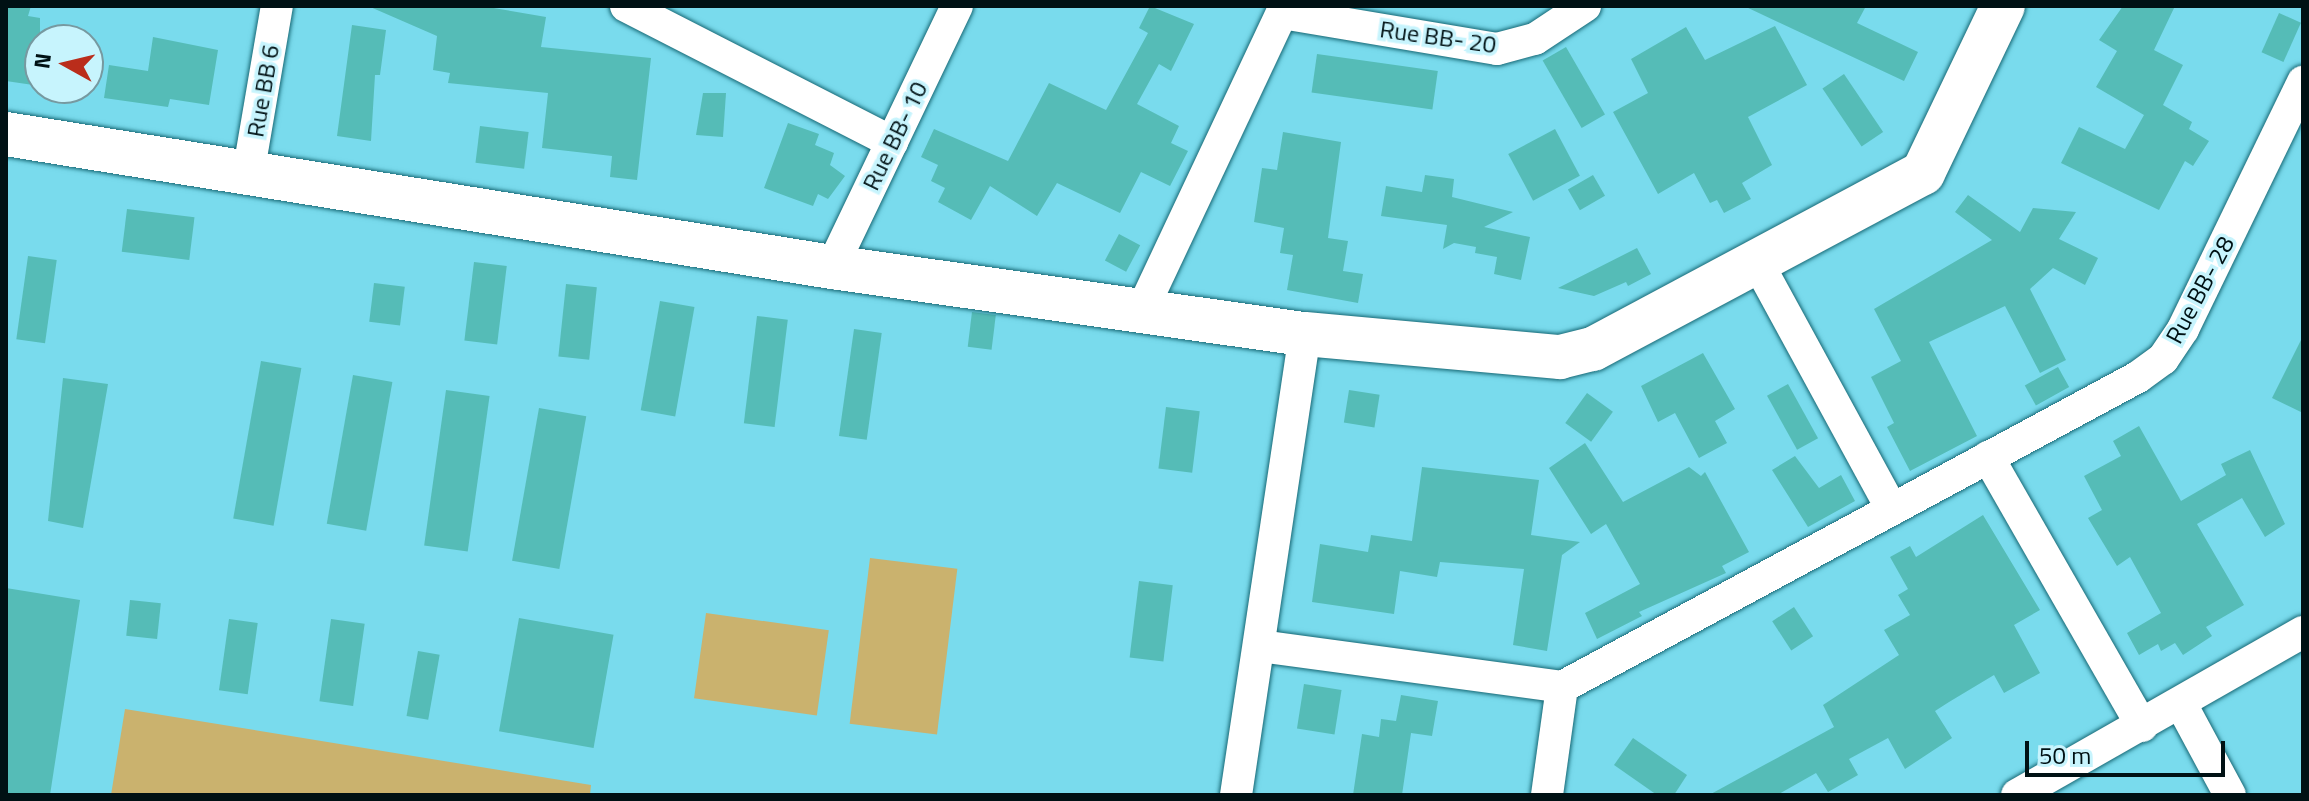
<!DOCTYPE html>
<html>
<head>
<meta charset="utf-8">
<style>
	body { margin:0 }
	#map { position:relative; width:2309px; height:801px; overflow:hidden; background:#79dbed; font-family:"Titillium Web",sans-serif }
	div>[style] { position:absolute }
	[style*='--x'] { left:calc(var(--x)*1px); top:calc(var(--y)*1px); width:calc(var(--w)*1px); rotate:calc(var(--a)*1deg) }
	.green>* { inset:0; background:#cab26e; transform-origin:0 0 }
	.building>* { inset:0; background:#55bcb7; transform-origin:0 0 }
	.roads { filter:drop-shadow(0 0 2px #176875) drop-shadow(0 0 2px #176875) }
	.street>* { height:32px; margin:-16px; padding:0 16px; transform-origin:16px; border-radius:16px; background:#fff }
	.secondary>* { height:44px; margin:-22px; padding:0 22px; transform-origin:22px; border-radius:22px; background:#fff }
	span { translate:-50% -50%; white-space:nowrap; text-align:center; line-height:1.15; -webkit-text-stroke:7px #c7f4fd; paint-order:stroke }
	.street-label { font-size:24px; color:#001114 }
	.frame { position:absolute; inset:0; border:8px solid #001114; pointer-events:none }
	.north { position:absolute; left:24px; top:24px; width:80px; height:80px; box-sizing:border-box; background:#c7f4fd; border:2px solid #7799a0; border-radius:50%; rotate:278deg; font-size:22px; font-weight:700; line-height:32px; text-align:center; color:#001114 }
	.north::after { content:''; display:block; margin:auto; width:28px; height:36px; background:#ba2d1b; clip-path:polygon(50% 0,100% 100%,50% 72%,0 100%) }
	.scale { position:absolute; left:2025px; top:741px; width:200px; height:36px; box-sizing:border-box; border:4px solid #001114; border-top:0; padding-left:10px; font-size:24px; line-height:28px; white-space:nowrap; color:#001114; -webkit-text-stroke:6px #c7f4fd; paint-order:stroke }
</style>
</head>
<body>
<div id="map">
	<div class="green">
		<i style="left:870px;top:558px;width:88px;height:167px;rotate:7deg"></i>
		<i style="left:706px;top:613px;width:124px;height:86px;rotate:8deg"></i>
		<i style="clip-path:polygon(125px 709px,591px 785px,590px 795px,111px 795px)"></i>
	</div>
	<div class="building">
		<i style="clip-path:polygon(6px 6px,31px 6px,28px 16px,40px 18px,40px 86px,6px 81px)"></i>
		<i style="clip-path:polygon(368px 6px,482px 6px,546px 17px,541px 47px,651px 58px,637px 180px,610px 177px,612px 156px,542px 148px,548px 93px,448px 83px,450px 73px,433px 70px,437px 36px)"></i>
		<i style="clip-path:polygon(1150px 6px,1194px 24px,1171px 71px,1159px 64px,1137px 104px,1179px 126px,1171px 143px,1188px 151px,1170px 186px,1141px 172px,1120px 213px,1057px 183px,1037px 216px,990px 186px,971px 220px,938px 202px,945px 188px,931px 181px,938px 165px,921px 157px,934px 129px,1008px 161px,1049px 83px,1106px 110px,1148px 33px,1139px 28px)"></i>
		<i style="clip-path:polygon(1744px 6px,1866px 6px,1857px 23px,1918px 52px,1904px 81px)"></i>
		<i style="clip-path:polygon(2123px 6px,2175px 6px,2154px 50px,2183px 65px,2163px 105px,2192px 122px,2189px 129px,2209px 141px,2193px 166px,2185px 161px,2159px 210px,2061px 163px,2079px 127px,2125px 149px,2144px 115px,2096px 87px,2117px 51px,2099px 40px)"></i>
		<i style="left:2279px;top:13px;width:24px;height:43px;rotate:24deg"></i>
		<i style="clip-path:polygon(352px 25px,386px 30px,380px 75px,375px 75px,371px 141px,337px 136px)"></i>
		<i style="clip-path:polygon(1775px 26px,1807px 85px,1748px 117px,1772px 165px,1742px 183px,1751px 199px,1724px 213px,1717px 200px,1710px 203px,1694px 173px,1658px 194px,1613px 112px,1648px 93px,1631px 59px,1686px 27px,1705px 60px)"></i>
		<i style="clip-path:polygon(153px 37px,218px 50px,209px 105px,170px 99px,168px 107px,104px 98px,109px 65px,148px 71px)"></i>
		<i style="left:1566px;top:47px;width:78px;height:27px;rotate:60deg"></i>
		<i style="left:1317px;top:54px;width:122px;height:39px;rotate:8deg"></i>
		<i style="left:1844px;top:74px;width:70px;height:26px;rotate:56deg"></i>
		<i style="clip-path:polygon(703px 93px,726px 93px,723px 137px,696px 135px)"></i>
		<i style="clip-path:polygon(788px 123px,819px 134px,815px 145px,834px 153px,830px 165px,845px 176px,828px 199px,818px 194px,813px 206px,764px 188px)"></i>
		<i style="left:480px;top:126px;width:49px;height:37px;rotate:7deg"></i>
		<i style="left:1555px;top:129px;width:53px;height:53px;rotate:62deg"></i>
		<i style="clip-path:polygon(1283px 132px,1341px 142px,1328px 238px,1348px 241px,1343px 271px,1363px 274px,1358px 303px,1287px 290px,1293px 255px,1280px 253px,1284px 228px,1254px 222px,1262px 168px,1277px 170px)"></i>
		<i style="clip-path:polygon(1425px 175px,1454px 179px,1452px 197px,1513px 212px,1484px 227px,1530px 237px,1521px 280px,1494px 274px,1497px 257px,1475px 253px,1476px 247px,1454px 243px,1443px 249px,1447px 225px,1381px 216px,1386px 186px,1422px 192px)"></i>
		<i style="left:1593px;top:175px;width:24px;height:29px;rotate:60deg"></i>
		<i style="clip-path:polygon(1968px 195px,2020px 232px,2033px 208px,2076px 212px,2059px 239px,2098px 258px,2085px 285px,2053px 268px,2030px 289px,2066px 360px,2040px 373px,2005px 306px,1929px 342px,1977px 436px,1910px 471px,1887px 427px,1894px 423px,1871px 377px,1901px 361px,1874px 309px,1992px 240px,1955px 212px)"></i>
		<i style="left:127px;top:209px;width:68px;height:43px;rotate:7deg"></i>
		<i style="left:1119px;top:234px;width:24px;height:30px;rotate:28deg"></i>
		<i style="clip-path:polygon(1637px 248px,1651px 274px,1628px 286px,1626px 282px,1594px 296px,1558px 288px)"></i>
		<i style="left:28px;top:256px;width:29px;height:84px;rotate:8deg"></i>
		<i style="left:474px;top:262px;width:33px;height:79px;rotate:7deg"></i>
		<i style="left:374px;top:283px;width:31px;height:39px;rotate:7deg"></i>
		<i style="left:566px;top:284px;width:31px;height:73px;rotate:6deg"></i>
		<i style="left:660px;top:301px;width:35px;height:111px;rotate:10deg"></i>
		<i style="left:972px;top:312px;width:24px;height:35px;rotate:7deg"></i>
		<i style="left:757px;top:316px;width:31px;height:108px;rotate:7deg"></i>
		<i style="left:854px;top:329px;width:28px;height:108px;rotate:8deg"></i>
		<i style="clip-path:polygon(2303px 336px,2303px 413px,2272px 398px)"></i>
		<i style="clip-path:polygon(1703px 353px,1735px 409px,1715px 421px,1727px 443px,1699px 458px,1675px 413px,1658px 422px,1641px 386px)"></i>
		<i style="left:261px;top:361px;width:41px;height:160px;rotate:10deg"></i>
		<i style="left:2058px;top:367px;width:23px;height:38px;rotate:61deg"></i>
		<i style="left:353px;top:375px;width:40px;height:151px;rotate:10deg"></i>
		<i style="clip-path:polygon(63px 378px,108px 384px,83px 528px,48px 521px)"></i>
		<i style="left:1788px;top:384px;width:62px;height:24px;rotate:61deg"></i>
		<i style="left:446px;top:390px;width:44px;height:157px;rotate:8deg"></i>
		<i style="left:1349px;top:390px;width:31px;height:33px;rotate:9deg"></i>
		<i style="left:1587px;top:393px;width:32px;height:37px;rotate:36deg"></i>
		<i style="left:1166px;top:407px;width:34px;height:62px;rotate:7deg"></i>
		<i style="left:539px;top:408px;width:48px;height:155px;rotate:10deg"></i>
		<i style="clip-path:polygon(2139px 426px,2181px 501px,2226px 475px,2221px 464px,2250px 450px,2285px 524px,2265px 537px,2242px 498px,2197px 524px,2244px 605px,2206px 627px,2212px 636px,2183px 655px,2175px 643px,2161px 651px,2158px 644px,2139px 655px,2127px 633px,2161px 613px,2130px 557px,2117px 566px,2088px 518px,2102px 510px,2084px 476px,2121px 456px,2113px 441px)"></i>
		<i style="clip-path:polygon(1585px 443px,1623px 502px,1689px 467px,1701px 476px,1705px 472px,1749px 552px,1722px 566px,1726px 573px,1639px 612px,1642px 616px,1597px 639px,1585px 613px,1640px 584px,1606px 524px,1591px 534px,1549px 468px)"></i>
		<i style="clip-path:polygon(1795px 456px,1819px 488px,1841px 475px,1855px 501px,1808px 527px,1772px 470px)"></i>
		<i style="clip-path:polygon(1422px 467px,1539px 480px,1531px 535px,1580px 542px,1562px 555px,1547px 651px,1513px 645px,1524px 569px,1440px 562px,1437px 577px,1400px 571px,1394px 614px,1312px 602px,1320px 544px,1368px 552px,1371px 535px,1412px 541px)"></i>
		<i style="clip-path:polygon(1983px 515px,2040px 610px,2014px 625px,2040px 673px,2004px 693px,1994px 675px,1949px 702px,1935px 711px,1952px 738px,1905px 769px,1888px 738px,1849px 759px,1858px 775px,1828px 792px,1816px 773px,1777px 795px,1709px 795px,1834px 727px,1823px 705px,1899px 655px,1884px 630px,1910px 615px,1898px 595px,1908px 589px,1890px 557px,1910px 546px,1916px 557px)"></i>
		<i style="left:1139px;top:581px;width:34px;height:77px;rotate:7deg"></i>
		<i style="clip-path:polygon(6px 588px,80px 600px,50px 795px,6px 793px)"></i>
		<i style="left:130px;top:600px;width:31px;height:36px;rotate:6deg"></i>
		<i style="left:1794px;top:607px;width:35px;height:26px;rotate:57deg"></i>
		<i style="left:519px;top:618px;width:96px;height:115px;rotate:10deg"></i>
		<i style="left:229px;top:619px;width:29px;height:72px;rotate:8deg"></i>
		<i style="left:331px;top:619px;width:34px;height:83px;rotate:8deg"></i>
		<i style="left:418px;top:651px;width:22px;height:66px;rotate:10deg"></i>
		<i style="left:1304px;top:684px;width:38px;height:45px;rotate:9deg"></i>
		<i style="clip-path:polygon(1401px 695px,1438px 701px,1432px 736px,1411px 733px,1402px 795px,1353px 795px,1362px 734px,1379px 737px,1381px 719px,1396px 721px)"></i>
		<i style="clip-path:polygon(1633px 738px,1687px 775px,1674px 795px,1657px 795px,1614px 765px)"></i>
	</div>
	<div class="roads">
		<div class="street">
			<i style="--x:626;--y:6;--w:299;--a:27.1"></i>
			<i style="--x:1282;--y:13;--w:218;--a:9.5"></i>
			<i style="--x:1497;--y:49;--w:39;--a:-15"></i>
			<i style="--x:1535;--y:39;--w:60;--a:-33.4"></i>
			<i style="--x:248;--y:175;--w:171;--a:-80.3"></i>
			<i style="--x:1756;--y:260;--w:284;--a:61.4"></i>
			<i style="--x:832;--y:267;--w:289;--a:-64.4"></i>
			<i style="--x:1142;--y:310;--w:336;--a:-64.8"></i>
			<i style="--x:1988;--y:457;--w:310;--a:60.2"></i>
			<i style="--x:1260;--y:646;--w:305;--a:7.7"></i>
			<i style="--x:2181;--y:704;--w:103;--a:61.7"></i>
			<i style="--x:1236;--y:795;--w:466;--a:-81.5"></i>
			<i style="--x:1547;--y:795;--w:109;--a:-82.1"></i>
			<i style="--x:1562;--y:687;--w:654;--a:-28.29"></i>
			<i style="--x:2138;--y:377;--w:31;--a:-36"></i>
			<i style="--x:2163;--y:359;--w:36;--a:-56"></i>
			<i style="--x:2183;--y:329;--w:275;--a:-64.1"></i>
			<i style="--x:2017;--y:795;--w:329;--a:-29.7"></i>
		</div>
		<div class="secondary">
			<i style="--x:6;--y:134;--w:837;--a:9.15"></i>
			<i style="--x:832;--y:267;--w:478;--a:8.1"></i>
			<i style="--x:1305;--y:334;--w:256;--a:5.2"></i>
			<i style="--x:1560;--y:357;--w:34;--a:-14"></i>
			<i style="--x:1593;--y:349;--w:374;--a:-28.1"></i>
			<i style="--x:1923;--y:173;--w:185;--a:-64.4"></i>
		</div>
	</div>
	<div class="street-label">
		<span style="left:1438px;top:37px;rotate:8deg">Rue BB- 20</span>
		<span style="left:263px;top:91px;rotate:-80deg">Rue BB 6</span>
		<span style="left:895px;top:136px;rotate:-64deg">Rue BB- 10</span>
		<span style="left:2200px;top:290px;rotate:-62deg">Rue BB- 28</span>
	</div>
	<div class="frame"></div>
	<div class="north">N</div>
	<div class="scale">50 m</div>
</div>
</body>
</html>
